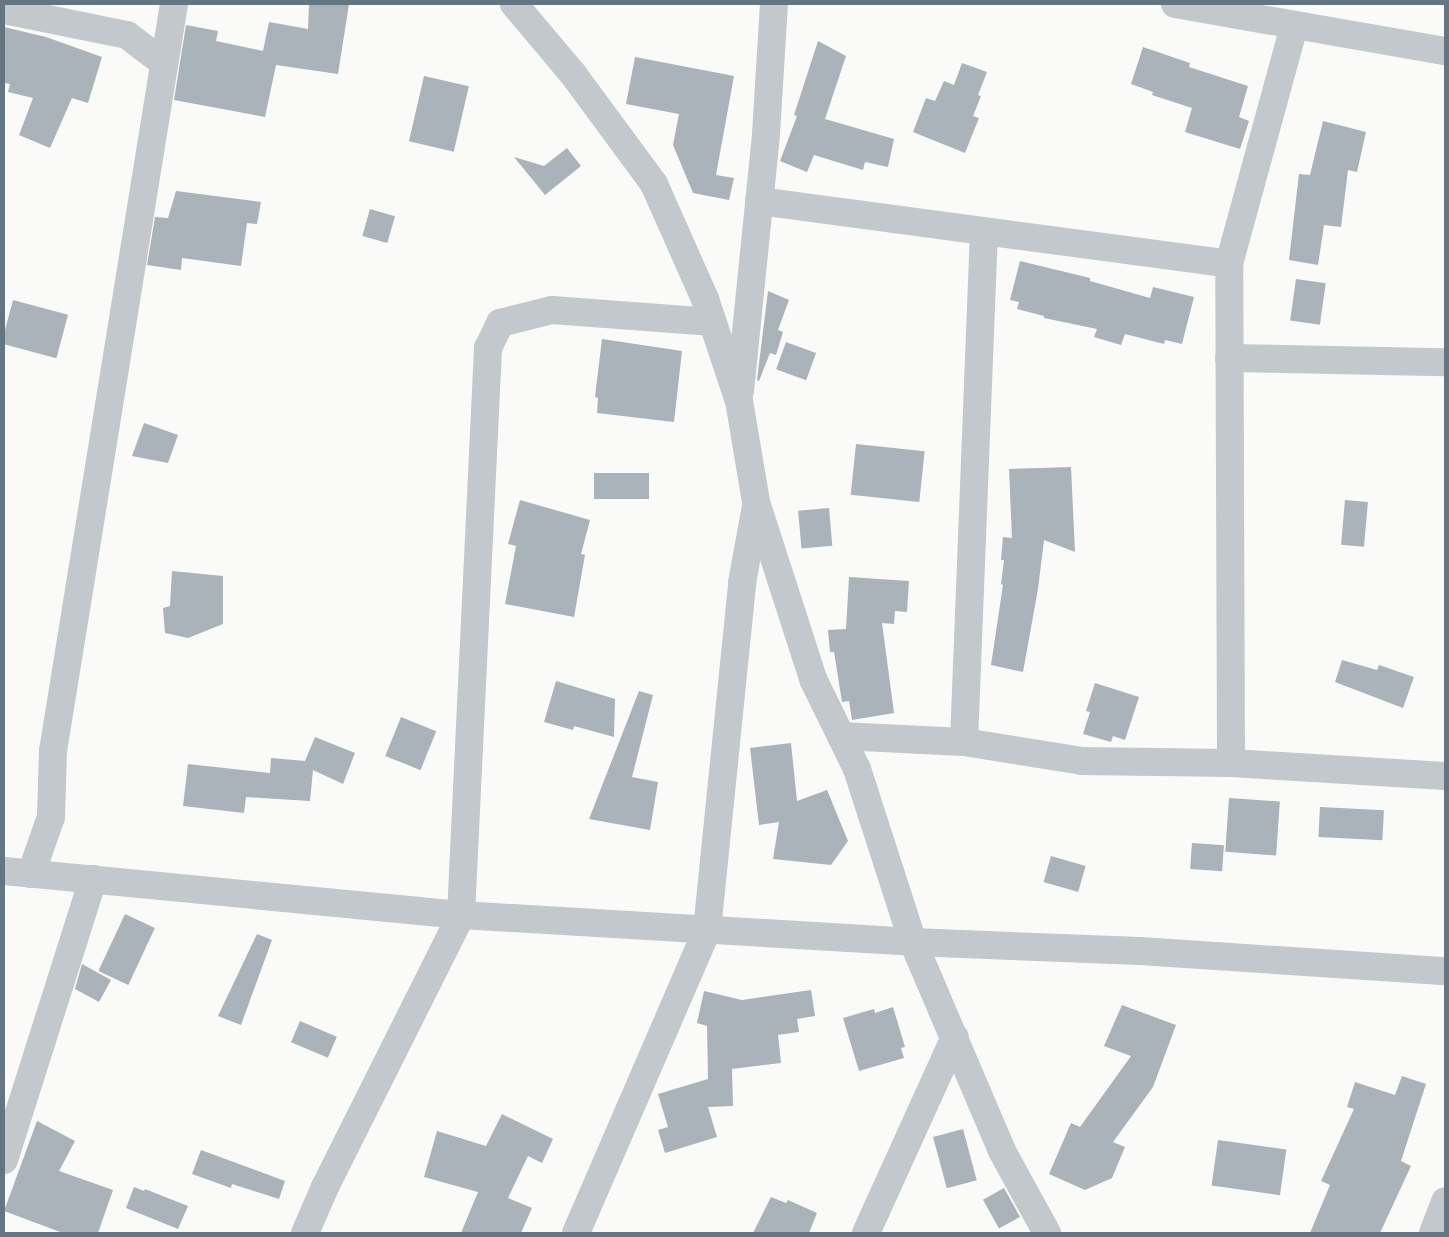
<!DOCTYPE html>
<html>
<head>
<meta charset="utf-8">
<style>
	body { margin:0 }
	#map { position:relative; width:1449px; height:1237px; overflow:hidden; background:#fafaf8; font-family:Ubuntu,sans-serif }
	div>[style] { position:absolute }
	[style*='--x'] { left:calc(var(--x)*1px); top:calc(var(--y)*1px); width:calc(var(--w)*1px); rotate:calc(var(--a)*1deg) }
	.building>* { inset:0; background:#aab3b9; transform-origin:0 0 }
	.street>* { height:28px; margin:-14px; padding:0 14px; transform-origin:14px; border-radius:14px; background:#c3c8cc }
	span { translate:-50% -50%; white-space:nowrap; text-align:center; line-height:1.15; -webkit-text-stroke:5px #fff; paint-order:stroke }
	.frame { position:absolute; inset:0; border:5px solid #657683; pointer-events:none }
</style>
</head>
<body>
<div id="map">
	<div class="building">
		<i style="clip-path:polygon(309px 4px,349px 4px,338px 74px,276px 65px,265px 117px,174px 100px,186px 25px,218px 31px,216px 41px,263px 51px,269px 22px,308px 29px)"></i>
		<i style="clip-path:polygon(4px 27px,46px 37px,102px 57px,88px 103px,72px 98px,50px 148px,19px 135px,33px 98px,8px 92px,10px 84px,4px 83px)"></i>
		<i style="clip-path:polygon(818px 41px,846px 56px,825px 119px,894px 139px,888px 167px,865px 162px,863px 170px,814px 155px,807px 172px,780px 161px,797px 116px,794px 115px)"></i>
		<i style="clip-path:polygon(1143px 47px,1190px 63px,1189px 67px,1248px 86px,1239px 117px,1249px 121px,1240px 149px,1185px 132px,1192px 108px,1152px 95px,1153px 92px,1131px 84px)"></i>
		<i style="clip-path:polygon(635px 57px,734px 76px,716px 175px,734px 178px,729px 200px,693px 193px,673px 145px,679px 114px,626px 104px)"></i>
		<i style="clip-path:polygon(962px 63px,987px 72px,978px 95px,981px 96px,973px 116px,979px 118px,965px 153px,913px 132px,926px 98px,935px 101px,944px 81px,954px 85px)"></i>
		<i style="left:424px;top:76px;width:46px;height:67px;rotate:13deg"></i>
		<i style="clip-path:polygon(1323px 121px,1366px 132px,1357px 172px,1348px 170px,1341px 227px,1324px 225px,1318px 265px,1289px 260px,1299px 174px,1310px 175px)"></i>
		<i style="clip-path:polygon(567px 148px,581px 166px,545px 195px,514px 157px,544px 166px)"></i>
		<i style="clip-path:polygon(176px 191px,261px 202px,257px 224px,247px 223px,241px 266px,182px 258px,181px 270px,147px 265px,155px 217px,168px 218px)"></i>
		<i style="left:370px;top:209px;width:26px;height:28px;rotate:16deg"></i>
		<i style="clip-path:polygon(1020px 261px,1090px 278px,1090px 281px,1150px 298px,1153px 287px,1194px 297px,1182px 344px,1165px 340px,1164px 344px,1125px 334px,1121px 345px,1094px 337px,1097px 329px,1044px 318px,1044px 316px,1017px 309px,1019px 302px,1010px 300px)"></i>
		<i style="left:1296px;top:279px;width:30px;height:42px;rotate:8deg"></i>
		<i style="clip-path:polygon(768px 291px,789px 300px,778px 330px,783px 332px,776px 355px,770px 353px,759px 381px,757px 380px)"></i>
		<i style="left:13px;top:300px;width:57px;height:45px;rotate:15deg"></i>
		<i style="clip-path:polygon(602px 339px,682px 351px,674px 422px,597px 413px,598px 398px,595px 397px)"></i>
		<i style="left:786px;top:342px;width:32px;height:29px;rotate:20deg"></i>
		<i style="clip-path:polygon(144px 423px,178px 435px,168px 463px,132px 456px)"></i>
		<i style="left:856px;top:444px;width:69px;height:51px;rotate:6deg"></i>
		<i style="clip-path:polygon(1071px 467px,1075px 552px,1044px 540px,1038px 589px,1023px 672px,991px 665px,1003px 585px,1001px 584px,1004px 560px,1001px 560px,1003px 537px,1012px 538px,1009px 469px)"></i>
		<i style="left:594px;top:473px;width:55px;height:26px"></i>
		<i style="clip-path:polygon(520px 500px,590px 520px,581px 554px,585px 555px,574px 617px,505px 604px,516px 546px,508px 544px)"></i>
		<i style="left:1345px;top:500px;width:23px;height:45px;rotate:5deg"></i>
		<i style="left:829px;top:508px;width:38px;height:31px;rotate:85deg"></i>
		<i style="clip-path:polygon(172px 571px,223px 576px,223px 624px,188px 638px,165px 633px,163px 608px,170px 606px)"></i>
		<i style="clip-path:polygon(849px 577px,909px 581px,907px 612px,895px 611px,894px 624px,882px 623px,894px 713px,852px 720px,849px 701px,842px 702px,834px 652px,830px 652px,828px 630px,846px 629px)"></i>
		<i style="clip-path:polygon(1342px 660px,1377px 670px,1379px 665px,1414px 677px,1403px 708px,1335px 682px)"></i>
		<i style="clip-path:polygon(556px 681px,615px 699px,614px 737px,574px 726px,573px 730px,544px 722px)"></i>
		<i style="clip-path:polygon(1095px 683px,1139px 697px,1125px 740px,1113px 736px,1111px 742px,1083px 734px,1090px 712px,1086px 711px)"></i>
		<i style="clip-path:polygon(639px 691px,653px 695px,632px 777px,658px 782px,650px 830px,589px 819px)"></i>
		<i style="left:401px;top:717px;width:38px;height:42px;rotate:22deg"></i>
		<i style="clip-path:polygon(315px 737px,355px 753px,343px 784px,313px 770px,310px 801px,246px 797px,244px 813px,183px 806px,188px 764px,270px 773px,271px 758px,305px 761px)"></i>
		<i style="clip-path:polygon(791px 743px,797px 801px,827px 790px,848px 841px,831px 865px,773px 859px,779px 822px,759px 825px,750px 748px)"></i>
		<i style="left:1229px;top:798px;width:51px;height:54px;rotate:4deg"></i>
		<i style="left:1320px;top:807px;width:64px;height:30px;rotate:3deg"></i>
		<i style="left:1192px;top:843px;width:32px;height:26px;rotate:4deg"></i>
		<i style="left:1051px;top:856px;width:36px;height:27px;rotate:16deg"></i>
		<i style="left:125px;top:914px;width:33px;height:63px;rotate:25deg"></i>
		<i style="clip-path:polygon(257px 934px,272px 940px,241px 1025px,218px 1016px)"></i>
		<i style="clip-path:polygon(82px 964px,111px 980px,99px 1002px,75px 989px)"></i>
		<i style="clip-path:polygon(811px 990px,815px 1016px,797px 1019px,799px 1032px,778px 1035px,781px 1063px,732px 1069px,733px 1106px,708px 1107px,717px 1137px,665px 1153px,658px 1130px,668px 1127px,658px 1094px,708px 1079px,707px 1026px,697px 1023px,704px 991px,742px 1000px)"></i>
		<i style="clip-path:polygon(1122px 1005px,1176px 1025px,1153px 1087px,1113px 1142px,1125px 1147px,1112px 1178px,1085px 1190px,1049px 1174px,1071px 1123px,1080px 1127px,1131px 1056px,1104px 1046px)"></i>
		<i style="clip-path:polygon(893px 1007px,905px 1047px,901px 1048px,904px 1058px,859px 1071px,843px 1018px,874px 1009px,875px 1013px)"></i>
		<i style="left:300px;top:1021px;width:40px;height:23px;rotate:23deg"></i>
		<i style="clip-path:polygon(1402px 1076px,1426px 1084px,1401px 1161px,1411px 1166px,1380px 1233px,1310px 1233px,1330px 1185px,1321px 1181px,1354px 1109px,1347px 1107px,1355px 1082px,1395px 1095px)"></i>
		<i style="clip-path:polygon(502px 1114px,553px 1139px,542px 1163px,528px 1156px,508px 1198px,532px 1208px,521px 1233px,461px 1233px,478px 1192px,424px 1177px,437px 1131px,486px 1146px)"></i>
		<i style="clip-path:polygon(37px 1121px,75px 1141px,59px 1171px,113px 1190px,98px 1233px,63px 1233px,4px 1211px)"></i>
		<i style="left:963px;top:1129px;width:53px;height:31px;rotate:75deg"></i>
		<i style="left:1218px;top:1140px;width:69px;height:46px;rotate:8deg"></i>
		<i style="clip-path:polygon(201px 1150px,285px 1181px,279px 1199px,232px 1184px,231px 1188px,192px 1174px)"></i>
		<i style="clip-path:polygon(134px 1187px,144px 1191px,145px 1189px,188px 1206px,178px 1229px,126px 1208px)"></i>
		<i style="left:1004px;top:1188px;width:33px;height:24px;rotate:61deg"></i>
		<i style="clip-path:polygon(771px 1197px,786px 1203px,788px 1200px,817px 1213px,809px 1233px,753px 1233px)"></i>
	</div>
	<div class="street">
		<i style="--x:514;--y:4;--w:92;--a:49.9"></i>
		<i style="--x:573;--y:74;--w:137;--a:53.6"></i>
		<i style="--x:654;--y:184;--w:126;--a:66.1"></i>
		<i style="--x:705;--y:299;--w:108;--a:71.6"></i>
		<i style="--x:739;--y:401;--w:102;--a:80.4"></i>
		<i style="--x:756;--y:502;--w:186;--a:72.1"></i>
		<i style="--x:813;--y:679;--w:100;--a:63.9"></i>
		<i style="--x:857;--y:769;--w:182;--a:72.1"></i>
		<i style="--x:913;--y:942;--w:227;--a:66.9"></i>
		<i style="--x:1002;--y:1151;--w:94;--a:61.2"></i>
		<i style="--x:1175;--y:4;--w:274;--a:9.9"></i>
		<i style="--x:4;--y:10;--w:126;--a:11.5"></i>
		<i style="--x:127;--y:35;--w:46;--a:37.1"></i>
		<i style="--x:759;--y:201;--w:474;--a:7.6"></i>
		<i style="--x:1229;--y:358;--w:216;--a:1.1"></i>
		<i style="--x:740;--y:391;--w:258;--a:-84.2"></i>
		<i style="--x:766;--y:134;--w:130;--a:-86.5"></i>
		<i style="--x:841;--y:736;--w:123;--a:2.8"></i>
		<i style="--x:964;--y:742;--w:120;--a:9.1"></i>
		<i style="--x:1082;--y:761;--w:149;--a:0.8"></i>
		<i style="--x:1231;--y:763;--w:214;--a:3.5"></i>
		<i style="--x:964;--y:742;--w:511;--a:-87.76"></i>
		<i style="--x:1231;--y:763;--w:499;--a:-90.2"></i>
		<i style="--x:1229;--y:264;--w:247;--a:-74.7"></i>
		<i style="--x:4;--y:871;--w:459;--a:5.5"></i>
		<i style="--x:461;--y:915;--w:453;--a:3.4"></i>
		<i style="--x:913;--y:942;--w:227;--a:2.3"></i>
		<i style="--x:1140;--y:951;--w:306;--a:3.8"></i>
		<i style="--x:31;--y:874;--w:60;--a:-70.7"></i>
		<i style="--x:51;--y:817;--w:66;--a:-88.3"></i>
		<i style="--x:53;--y:751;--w:757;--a:-80.8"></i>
		<i style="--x:4;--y:1160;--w:295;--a:-72.4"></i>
		<i style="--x:305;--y:1233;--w:50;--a:-66.5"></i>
		<i style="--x:325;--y:1187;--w:304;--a:-63.4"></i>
		<i style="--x:461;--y:915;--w:568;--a:-87.27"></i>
		<i style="--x:488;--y:348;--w:28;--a:-64"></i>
		<i style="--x:500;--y:323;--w:54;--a:-14"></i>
		<i style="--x:552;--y:310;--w:161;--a:4.3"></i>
		<i style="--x:576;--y:1233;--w:330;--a:-66.6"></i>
		<i style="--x:707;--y:930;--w:349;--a:-84.2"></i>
		<i style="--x:742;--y:583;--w:78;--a:-79.7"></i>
		<i style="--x:866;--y:1233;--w:215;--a:-65.6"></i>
		<i style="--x:1433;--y:1233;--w:34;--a:-69"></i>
	</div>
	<div class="frame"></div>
</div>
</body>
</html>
